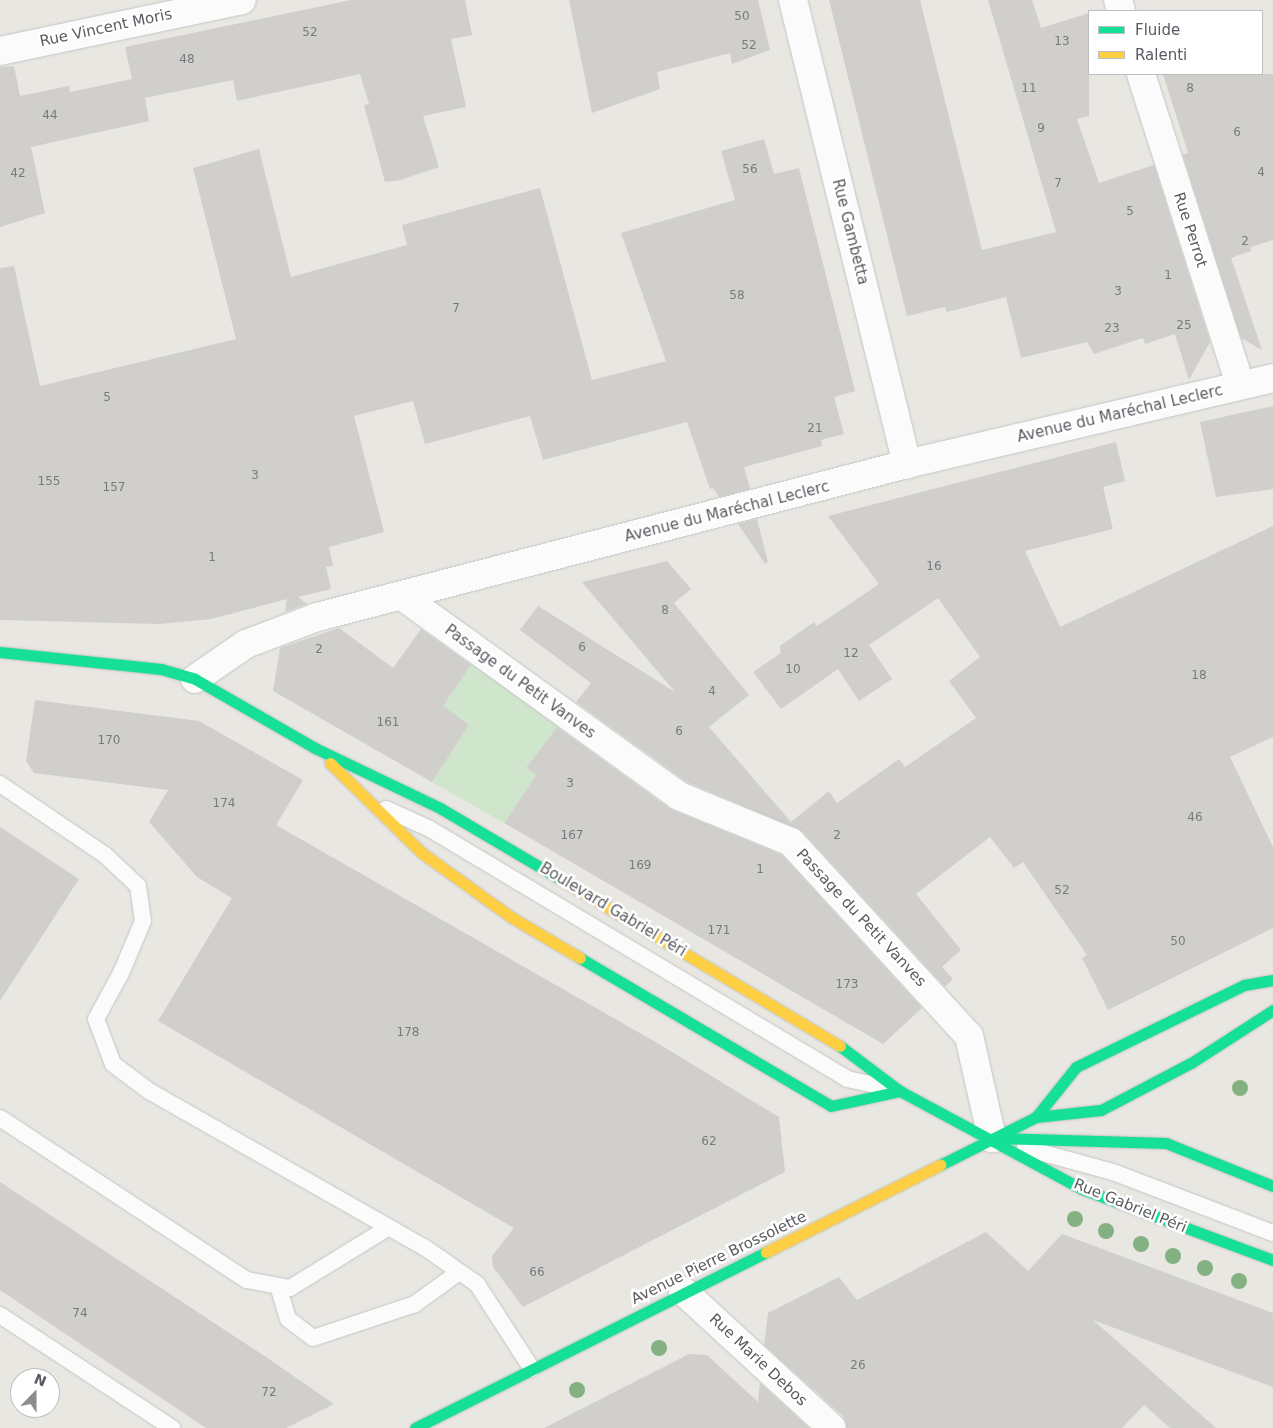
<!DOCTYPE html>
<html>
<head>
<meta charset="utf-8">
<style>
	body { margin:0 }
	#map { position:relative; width:1273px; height:1428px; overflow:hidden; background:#e9e7e2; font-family:"DejaVu Sans",sans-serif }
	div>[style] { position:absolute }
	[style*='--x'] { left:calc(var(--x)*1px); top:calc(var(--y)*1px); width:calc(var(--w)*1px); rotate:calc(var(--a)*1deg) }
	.green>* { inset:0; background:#d0e6cc }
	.building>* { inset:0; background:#d0cfcc }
	.roads { filter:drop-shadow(0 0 1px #c5c5c5) drop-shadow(0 0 1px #c5c5c5) }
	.lane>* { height:16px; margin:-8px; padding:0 8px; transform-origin:8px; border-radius:8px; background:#fcfbfb }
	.street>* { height:28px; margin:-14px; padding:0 14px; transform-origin:14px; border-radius:14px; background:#fcfbfb }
	.fast>* { height:11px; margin:-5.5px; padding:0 5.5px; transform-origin:5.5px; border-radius:5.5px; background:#16e098 }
	.slow>* { height:11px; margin:-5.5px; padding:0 5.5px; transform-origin:5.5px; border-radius:5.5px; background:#ffcf43 }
	.trees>* { width:16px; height:16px; margin:-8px; border-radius:50%; background:#84b182 }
	span { translate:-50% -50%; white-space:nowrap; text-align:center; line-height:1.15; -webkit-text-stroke:5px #fff; paint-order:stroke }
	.number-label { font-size:12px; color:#777a7d }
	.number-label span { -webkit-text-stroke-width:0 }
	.street-label { font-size:15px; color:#585c61 }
	.legend { position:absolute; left:1088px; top:10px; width:175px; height:65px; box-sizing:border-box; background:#fff; border:1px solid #bcbec0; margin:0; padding:6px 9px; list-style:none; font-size:15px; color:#585c61 }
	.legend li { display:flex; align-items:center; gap:10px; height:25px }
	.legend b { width:25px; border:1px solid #bcbec0 }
	.north { position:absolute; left:10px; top:1368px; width:50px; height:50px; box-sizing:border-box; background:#fff; border:1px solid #bcbec0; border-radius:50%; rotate:22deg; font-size:14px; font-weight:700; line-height:20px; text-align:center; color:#585c61 }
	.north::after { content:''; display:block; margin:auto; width:18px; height:22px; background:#8b8d8e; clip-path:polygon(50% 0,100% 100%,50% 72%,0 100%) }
</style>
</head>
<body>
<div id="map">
	<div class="green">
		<i style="clip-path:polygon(473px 662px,559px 725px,526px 768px,536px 775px,504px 823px,432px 782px,469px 725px,443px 706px)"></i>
	</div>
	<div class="building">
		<i style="clip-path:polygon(351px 0,465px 0,472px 35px,451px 39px,466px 107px,423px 116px,439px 167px,401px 180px,385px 182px,364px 105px,369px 104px,360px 74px,237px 101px,233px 80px,145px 98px,149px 121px,31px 147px,45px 213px,0 227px,0 67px,14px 66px,20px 96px,69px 86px,70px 92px,132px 79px,125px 47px)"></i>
		<i style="clip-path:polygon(569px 0,758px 0,770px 50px,732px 64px,730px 53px,657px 72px,660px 89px,592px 113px)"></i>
		<i style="clip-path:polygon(829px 0,920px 0,982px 250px,1056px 232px,988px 0,1032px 0,1041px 28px,1089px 13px,1089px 116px,1077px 119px,1099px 183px,1154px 165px,1210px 342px,1189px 380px,1175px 334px,1145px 344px,1143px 338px,1094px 354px,1087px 342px,1021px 358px,1006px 297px,947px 312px,945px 307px,907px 316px)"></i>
		<i style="clip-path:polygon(1163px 74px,1273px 74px,1273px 240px,1251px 247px,1251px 251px,1231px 258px,1262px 350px,1241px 338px,1183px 155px,1188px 153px)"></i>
		<i style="clip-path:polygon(764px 139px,774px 174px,799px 168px,855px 391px,834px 397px,844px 434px,821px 440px,822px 446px,744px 467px,750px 489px,719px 497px,713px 488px,710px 489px,687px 422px,543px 460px,530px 416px,425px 444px,413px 401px,354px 416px,384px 532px,329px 547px,333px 566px,326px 567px,331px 589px,298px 597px,307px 604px,285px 612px,287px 599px,211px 619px,159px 624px,0 620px,0 268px,14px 266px,40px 386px,236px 339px,193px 168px,259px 149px,291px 277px,407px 245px,402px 225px,540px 188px,592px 380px,666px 361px,621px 233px,735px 200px,721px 151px)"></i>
		<i style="clip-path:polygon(1273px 406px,1273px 489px,1216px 497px,1200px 422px)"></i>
		<i style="clip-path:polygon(1116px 442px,1125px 481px,1103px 487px,1113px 529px,1025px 551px,1060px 627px,1273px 526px,1273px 737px,1230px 757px,1273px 847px,1273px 928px,1108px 1010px,1082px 958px,1087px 955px,1023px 862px,1014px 868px,990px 837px,916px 894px,961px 950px,942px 967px,953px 979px,945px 987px,802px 831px,687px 782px,576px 702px,591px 683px,520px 630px,538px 606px,675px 692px,582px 582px,667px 561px,691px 589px,674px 603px,749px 695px,709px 727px,791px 822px,829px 791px,837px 803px,899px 759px,905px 767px,976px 718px,949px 681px,980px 657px,938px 598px,869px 645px,892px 679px,859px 701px,838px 669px,781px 709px,753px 672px,781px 653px,780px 646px,814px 622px,817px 626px,879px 584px,828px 516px)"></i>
		<i style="clip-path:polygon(757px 519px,768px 562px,765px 564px,738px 524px)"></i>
		<i style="clip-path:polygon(339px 628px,393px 668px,421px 629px,471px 665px,443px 706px,469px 725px,432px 782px,273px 691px,280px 648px)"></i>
		<i style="clip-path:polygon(35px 700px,199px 721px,303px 780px,276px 825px,659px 1044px,779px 1117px,785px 1172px,523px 1307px,493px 1267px,492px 1256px,514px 1228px,158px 1021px,232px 898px,197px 877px,149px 822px,168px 790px,34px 773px,26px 761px)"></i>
		<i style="clip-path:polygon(557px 727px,670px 809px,782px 855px,922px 1008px,883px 1044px,504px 823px,536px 775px,526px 768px)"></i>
		<i style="clip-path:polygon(0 827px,79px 879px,0 1001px)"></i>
		<i style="clip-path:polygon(0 1182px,266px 1357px,334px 1404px,286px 1428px,206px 1428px,0 1290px)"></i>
		<i style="clip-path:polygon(986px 1232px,1028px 1271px,1062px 1234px,1273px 1313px,1273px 1387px,1093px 1320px,1216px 1428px,1170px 1428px,1144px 1405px,1122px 1428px,847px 1428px,843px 1416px,764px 1345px,768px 1313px,839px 1277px,857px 1300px)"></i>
		<i style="clip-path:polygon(689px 1354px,707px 1355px,758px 1402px,760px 1383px,809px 1428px,544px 1428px)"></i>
	</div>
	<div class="roads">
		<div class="lane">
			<i style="--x:0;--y:784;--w:127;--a:34.1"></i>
			<i style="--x:105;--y:855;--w:45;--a:43.2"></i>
			<i style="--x:138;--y:886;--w:35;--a:82"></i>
			<i style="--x:143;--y:921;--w:56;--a:112.9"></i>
			<i style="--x:121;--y:973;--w:52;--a:118.5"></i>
			<i style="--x:96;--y:1019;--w:48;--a:69.3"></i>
			<i style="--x:113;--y:1064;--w:45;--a:36.9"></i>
			<i style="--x:149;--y:1091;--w:316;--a:29.6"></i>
			<i style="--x:424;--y:1247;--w:65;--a:34.9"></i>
			<i style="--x:477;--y:1284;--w:101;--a:57.1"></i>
			<i style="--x:386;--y:809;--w:48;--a:24.4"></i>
			<i style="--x:430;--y:829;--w:486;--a:30.9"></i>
			<i style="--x:847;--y:1079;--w:43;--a:12.1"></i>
			<i style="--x:0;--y:1118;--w:295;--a:33.3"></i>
			<i style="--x:247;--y:1280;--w:44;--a:10.5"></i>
			<i style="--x:290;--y:1288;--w:116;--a:-31.6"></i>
			<i style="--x:1025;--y:1148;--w:91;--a:15.3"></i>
			<i style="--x:1113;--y:1172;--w:171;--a:20.9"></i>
			<i style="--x:278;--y:1286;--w:34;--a:73"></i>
			<i style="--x:288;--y:1319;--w:31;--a:37"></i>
			<i style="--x:313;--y:1338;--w:108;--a:-18.4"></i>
			<i style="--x:415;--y:1304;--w:54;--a:-36"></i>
			<i style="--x:0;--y:1315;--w:206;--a:33.3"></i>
		</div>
		<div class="street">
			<i style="--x:793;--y:0;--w:478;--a:76.2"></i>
			<i style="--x:1118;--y:0;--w:11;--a:75"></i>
			<i style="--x:0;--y:51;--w:247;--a:-11.9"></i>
			<i style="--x:1141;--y:74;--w:326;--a:72.3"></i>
			<i style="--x:402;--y:596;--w:342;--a:35.8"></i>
			<i style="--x:679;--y:796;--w:121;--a:22.3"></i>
			<i style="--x:791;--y:842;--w:263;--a:47.5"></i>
			<i style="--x:969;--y:1036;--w:105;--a:77.3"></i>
			<i style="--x:195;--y:679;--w:62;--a:-34.5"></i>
			<i style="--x:246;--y:644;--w:76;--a:-20.8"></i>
			<i style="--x:317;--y:617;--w:610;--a:-14.54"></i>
			<i style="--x:907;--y:464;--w:376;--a:-13.2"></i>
			<i style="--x:683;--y:1291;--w:202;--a:42.6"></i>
		</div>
		<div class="fast">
			<i style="--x:0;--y:652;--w:162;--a:6"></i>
			<i style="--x:161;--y:669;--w:35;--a:16"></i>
			<i style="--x:195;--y:679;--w:138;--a:29.9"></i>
			<i style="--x:315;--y:748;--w:139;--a:25.6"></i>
			<i style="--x:440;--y:808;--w:145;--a:30.6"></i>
			<i style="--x:580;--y:958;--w:291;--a:30.5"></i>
			<i style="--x:831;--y:1106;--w:71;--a:-12.3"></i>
			<i style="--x:840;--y:1046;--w:75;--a:36.9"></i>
			<i style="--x:900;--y:1091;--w:207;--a:28.3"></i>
			<i style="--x:1082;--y:1189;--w:204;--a:20.4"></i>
			<i style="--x:1036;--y:1117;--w:64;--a:-51.3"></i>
			<i style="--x:1076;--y:1067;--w:187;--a:-26"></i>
			<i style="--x:1244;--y:985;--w:29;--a:-10"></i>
			<i style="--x:996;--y:1138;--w:170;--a:1.7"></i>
			<i style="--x:1166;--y:1143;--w:115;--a:21.9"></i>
			<i style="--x:940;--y:1165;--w:107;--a:-26.6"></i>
			<i style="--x:1036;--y:1117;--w:65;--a:-6.1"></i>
			<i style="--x:1101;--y:1110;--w:102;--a:-27.6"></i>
			<i style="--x:1191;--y:1063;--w:98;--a:-32.9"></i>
			<i style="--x:415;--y:1428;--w:393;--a:-26.6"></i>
		</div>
		<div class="slow">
			<i style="--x:330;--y:763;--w:129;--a:44.4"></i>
			<i style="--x:422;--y:853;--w:110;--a:35.7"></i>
			<i style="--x:511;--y:917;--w:80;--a:30.7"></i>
			<i style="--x:565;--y:882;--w:320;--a:30.8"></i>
			<i style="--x:766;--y:1252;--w:195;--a:-26.6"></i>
		</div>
	</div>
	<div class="trees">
		<i style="left:1240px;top:1088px"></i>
		<i style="left:1075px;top:1219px"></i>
		<i style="left:1106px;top:1231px"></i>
		<i style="left:1141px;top:1244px"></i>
		<i style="left:1173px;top:1256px"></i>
		<i style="left:1205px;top:1268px"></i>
		<i style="left:1239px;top:1281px"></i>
		<i style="left:659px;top:1348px"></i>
		<i style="left:577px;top:1390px"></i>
	</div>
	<div class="number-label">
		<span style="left:742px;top:17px">50</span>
		<span style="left:310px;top:33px">52</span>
		<span style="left:1062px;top:42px">13</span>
		<span style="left:749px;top:46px">52</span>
		<span style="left:187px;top:60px">48</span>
		<span style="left:1029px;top:89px">11</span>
		<span style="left:1190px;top:89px">8</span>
		<span style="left:50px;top:116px">44</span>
		<span style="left:1041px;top:129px">9</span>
		<span style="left:1237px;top:133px">6</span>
		<span style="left:750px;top:170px">56</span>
		<span style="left:1261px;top:173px">4</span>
		<span style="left:18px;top:174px">42</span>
		<span style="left:1058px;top:184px">7</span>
		<span style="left:1130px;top:212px">5</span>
		<span style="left:1245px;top:242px">2</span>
		<span style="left:1168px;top:276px">1</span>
		<span style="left:1118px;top:292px">3</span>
		<span style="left:737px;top:296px">58</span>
		<span style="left:456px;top:309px">7</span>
		<span style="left:1184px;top:326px">25</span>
		<span style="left:1112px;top:329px">23</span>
		<span style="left:107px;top:398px">5</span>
		<span style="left:815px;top:429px">21</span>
		<span style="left:255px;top:476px">3</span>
		<span style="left:49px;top:482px">155</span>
		<span style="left:114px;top:488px">157</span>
		<span style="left:212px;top:558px">1</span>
		<span style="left:934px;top:567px">16</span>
		<span style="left:665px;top:611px">8</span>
		<span style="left:582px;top:648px">6</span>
		<span style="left:319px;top:650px">2</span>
		<span style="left:851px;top:654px">12</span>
		<span style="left:793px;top:670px">10</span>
		<span style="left:1199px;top:676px">18</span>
		<span style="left:712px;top:692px">4</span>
		<span style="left:388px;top:723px">161</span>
		<span style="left:679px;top:732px">6</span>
		<span style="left:109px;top:741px">170</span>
		<span style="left:570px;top:784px">3</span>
		<span style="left:224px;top:804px">174</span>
		<span style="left:1195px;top:818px">46</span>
		<span style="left:572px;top:836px">167</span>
		<span style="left:837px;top:836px">2</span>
		<span style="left:640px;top:866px">169</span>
		<span style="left:760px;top:870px">1</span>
		<span style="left:1062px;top:891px">52</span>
		<span style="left:719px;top:931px">171</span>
		<span style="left:1178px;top:942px">50</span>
		<span style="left:847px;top:985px">173</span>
		<span style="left:408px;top:1033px">178</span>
		<span style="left:709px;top:1142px">62</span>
		<span style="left:537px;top:1273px">66</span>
		<span style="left:80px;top:1314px">74</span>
		<span style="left:858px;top:1366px">26</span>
		<span style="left:269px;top:1393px">72</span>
	</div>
	<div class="street-label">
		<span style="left:106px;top:28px;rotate:-12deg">Rue Vincent Moris</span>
		<span style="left:1190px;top:230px;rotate:72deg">Rue Perrot</span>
		<span style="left:850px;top:232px;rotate:76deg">Rue Gambetta</span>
		<span style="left:1120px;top:414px;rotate:-13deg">Avenue du Maréchal Leclerc</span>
		<span style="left:727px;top:512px;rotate:-14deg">Avenue du Maréchal Leclerc</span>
		<span style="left:520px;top:682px;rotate:36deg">Passage du Petit Vanves</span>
		<span style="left:613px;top:910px;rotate:31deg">Boulevard Gabriel Péri</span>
		<span style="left:861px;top:918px;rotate:47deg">Passage du Petit Vanves</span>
		<span style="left:1130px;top:1206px;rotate:22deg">Rue Gabriel Péri</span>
		<span style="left:719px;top:1258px;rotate:-26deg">Avenue Pierre Brossolette</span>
		<span style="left:758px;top:1360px;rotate:43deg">Rue Marie Debos</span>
	</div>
	<ul class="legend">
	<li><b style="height:6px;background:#16e098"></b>Fluide</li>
	<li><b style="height:6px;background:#ffcf43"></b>Ralenti</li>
	</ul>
	<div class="north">N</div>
</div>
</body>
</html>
